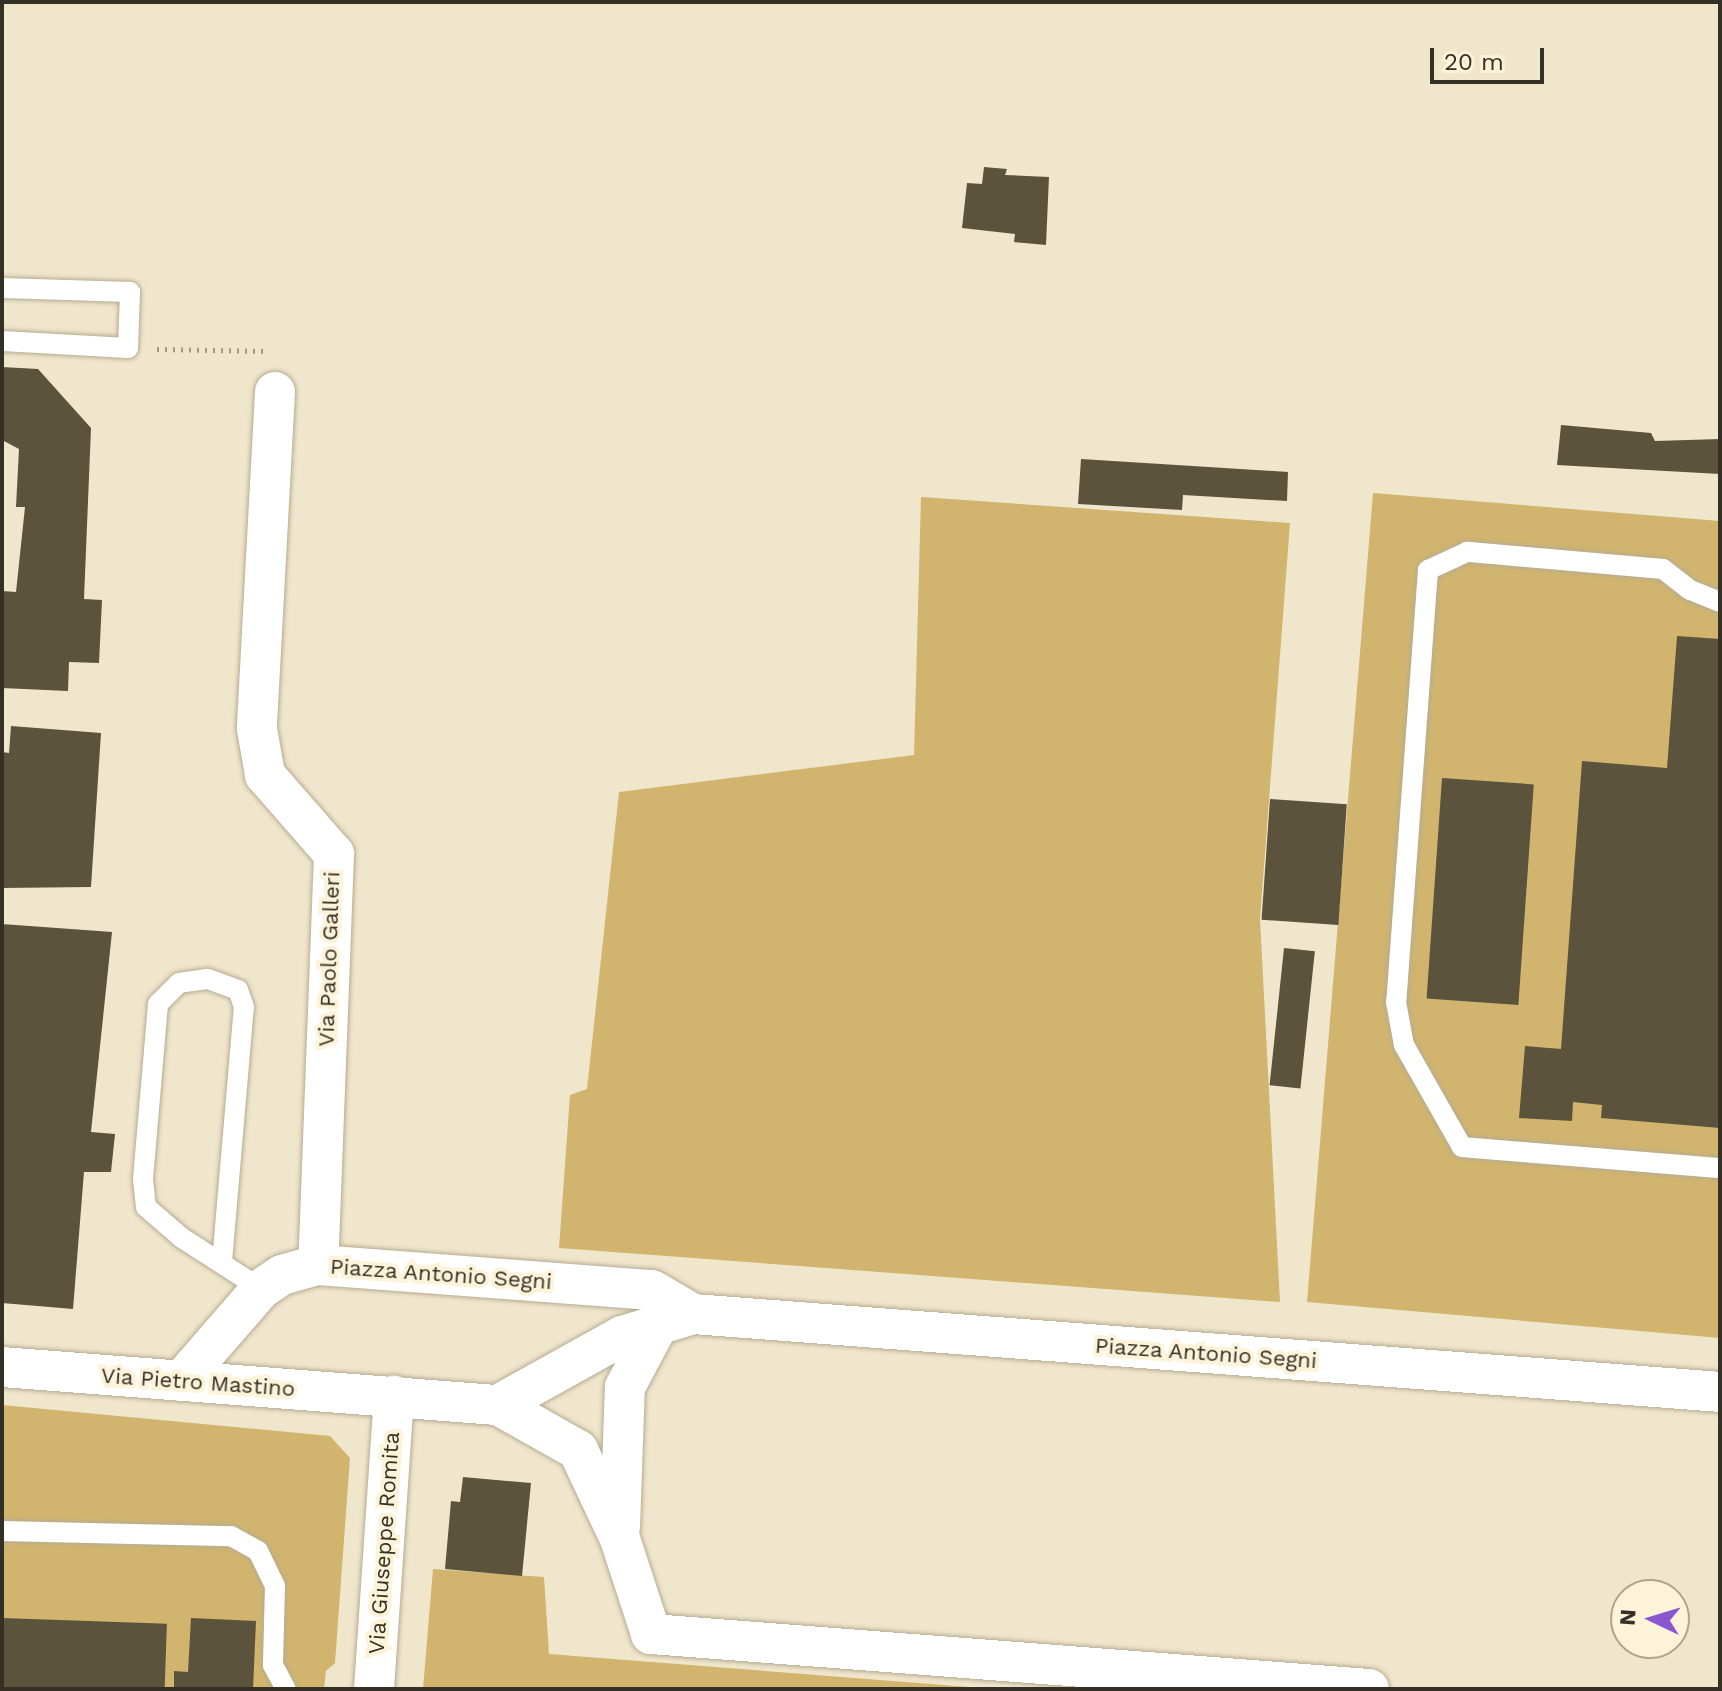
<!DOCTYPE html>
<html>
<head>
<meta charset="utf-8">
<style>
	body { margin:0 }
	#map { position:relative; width:1722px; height:1691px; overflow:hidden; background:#f0e6cc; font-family:"Work Sans",sans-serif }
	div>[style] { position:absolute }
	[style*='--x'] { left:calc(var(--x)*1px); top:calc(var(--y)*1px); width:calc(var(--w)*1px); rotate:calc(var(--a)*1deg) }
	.green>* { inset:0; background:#d1b56e }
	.building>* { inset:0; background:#5c533d; transform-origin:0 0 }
	.path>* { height:5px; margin-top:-2.5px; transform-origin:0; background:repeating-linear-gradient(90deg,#a19986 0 2px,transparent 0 8px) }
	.roads { filter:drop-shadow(0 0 2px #b5ab92) drop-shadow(0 0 2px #b5ab92) }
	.service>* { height:20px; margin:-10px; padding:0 10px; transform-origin:10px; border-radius:10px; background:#fff }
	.minor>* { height:40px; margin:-20px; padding:0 20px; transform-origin:20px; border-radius:20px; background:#fff }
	span { translate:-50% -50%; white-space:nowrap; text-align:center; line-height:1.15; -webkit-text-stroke:8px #fdf3d9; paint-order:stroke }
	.street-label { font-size:22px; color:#343026 }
	.frame { position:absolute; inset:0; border:4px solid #343026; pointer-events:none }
	.north { position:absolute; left:1610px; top:1579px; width:80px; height:80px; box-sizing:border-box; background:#fdf3d9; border:2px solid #ada591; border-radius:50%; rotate:274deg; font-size:22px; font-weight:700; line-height:32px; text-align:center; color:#343026 }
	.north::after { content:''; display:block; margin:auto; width:28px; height:36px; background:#8857d0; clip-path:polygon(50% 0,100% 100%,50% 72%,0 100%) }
	.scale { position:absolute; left:1430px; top:48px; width:114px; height:36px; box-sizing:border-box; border:4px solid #343026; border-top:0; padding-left:10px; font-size:24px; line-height:28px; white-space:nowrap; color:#343026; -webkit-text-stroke:6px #fdf3d9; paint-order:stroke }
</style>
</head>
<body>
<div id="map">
	<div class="green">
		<i style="clip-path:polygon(1373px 493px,1720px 521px,1720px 1338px,1307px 1302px)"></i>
		<i style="clip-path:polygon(921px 497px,1290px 523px,1260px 919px,1280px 1302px,559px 1248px,570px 1095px,587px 1089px,619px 792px,914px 755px)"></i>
		<i style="clip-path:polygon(2px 1405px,330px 1436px,350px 1458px,335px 1663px,326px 1671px,324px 1689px,2px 1689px)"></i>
		<i style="clip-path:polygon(433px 1569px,544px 1577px,549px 1654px,995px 1689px,423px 1689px)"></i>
	</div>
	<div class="building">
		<i style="clip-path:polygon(984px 167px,1007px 169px,1005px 175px,1049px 177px,1046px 245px,1014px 242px,1015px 234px,962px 228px,967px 183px,982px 184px)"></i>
		<i style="clip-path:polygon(2px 367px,38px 369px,91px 428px,84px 599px,102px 600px,99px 663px,69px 662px,68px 691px,2px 688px,2px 591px,16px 592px,25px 507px,16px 507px,19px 449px,2px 440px)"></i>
		<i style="clip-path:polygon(1561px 425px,1651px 433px,1655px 441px,1720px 439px,1720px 474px,1557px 465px)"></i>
		<i style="clip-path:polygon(1081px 459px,1288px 472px,1287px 501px,1183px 495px,1182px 510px,1078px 504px)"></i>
		<i style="clip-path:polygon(1677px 636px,1720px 639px,1720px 1128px,1601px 1118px,1602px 1105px,1573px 1102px,1572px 1121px,1519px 1118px,1525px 1046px,1561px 1049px,1582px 761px,1667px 768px)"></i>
		<i style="clip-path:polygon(11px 726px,101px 733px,91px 887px,2px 888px,2px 752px,9px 753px)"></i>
		<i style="left:1442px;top:778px;width:92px;height:221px;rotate:4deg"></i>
		<i style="left:1270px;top:799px;width:77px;height:121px;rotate:4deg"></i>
		<i style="clip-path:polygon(2px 924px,112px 932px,91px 1132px,115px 1134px,111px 1172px,84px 1172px,73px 1309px,2px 1303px)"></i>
		<i style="left:1284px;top:948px;width:31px;height:138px;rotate:6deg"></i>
		<i style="clip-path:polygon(463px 1477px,531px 1483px,522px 1576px,445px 1569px,451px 1501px,460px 1502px)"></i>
		<i style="left:2px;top:1618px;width:165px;height:71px;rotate:2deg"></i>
		<i style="clip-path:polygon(191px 1618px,256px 1621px,253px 1689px,174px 1689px,174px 1671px,188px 1672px)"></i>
	</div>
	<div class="path">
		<i style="--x:157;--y:349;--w:110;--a:1"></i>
	</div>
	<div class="roads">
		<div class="service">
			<i style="--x:2;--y:288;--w:128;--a:1.8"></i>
			<i style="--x:130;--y:292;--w:56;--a:92"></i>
			<i style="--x:128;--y:348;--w:126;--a:-176.8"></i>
			<i style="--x:1720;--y:602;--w:32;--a:-158"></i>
			<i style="--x:1690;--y:590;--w:34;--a:-142"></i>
			<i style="--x:1663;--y:569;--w:197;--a:-175"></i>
			<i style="--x:1467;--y:552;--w:43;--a:155.2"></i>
			<i style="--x:1428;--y:570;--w:433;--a:94.2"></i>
			<i style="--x:1396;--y:1002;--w:44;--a:79.5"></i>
			<i style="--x:1404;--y:1045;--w:117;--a:60.4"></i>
			<i style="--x:1462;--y:1147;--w:259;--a:4.7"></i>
			<i style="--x:222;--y:1262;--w:256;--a:-85.1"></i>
			<i style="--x:244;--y:1007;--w:18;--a:-109"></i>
			<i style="--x:238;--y:990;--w:33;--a:-160"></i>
			<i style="--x:207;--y:979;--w:28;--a:172"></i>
			<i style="--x:179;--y:983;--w:30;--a:135"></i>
			<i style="--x:158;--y:1004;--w:176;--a:94.9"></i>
			<i style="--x:143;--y:1179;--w:28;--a:84"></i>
			<i style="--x:146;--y:1207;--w:48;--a:40.7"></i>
			<i style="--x:182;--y:1238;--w:94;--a:32.8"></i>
			<i style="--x:2;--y:1531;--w:229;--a:1.3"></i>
			<i style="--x:231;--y:1536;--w:31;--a:29"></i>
			<i style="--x:258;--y:1551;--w:39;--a:64"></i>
			<i style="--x:275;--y:1586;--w:79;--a:91.5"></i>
			<i style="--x:273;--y:1665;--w:27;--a:62"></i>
		</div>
		<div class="minor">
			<i style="--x:275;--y:392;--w:337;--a:93.1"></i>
			<i style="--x:257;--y:729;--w:47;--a:80.1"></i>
			<i style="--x:265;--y:775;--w:105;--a:48.9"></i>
			<i style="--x:334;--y:854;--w:411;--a:92.2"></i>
			<i style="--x:2;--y:1367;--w:497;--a:4.4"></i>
			<i style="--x:498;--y:1405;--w:92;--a:29.4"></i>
			<i style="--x:578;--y:1450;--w:98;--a:64.7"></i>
			<i style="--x:620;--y:1539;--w:100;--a:71.9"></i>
			<i style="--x:651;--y:1634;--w:720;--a:4.38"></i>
			<i style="--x:181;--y:1381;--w:122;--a:-49"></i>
			<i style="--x:261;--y:1289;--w:25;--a:-34"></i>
			<i style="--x:282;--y:1275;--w:37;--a:-16"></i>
			<i style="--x:318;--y:1265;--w:335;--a:4.3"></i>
			<i style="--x:652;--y:1290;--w:48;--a:30.3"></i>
			<i style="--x:498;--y:1405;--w:142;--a:-29.1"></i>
			<i style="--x:622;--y:1336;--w:74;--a:-17.2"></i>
			<i style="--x:693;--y:1314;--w:1030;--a:4.34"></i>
			<i style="--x:620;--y:1527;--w:140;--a:-88"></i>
			<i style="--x:625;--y:1387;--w:70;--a:-62"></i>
			<i style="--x:374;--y:1689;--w:294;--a:-86.1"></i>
		</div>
	</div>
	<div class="street-label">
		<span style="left:329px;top:959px;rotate:-88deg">Via Paolo Galleri</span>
		<span style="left:441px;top:1274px;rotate:4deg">Piazza Antonio Segni</span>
		<span style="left:1206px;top:1353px;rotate:4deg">Piazza Antonio Segni</span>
		<span style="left:198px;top:1382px;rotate:4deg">Via Pietro Mastino</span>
		<span style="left:384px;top:1543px;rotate:-86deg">Via Giuseppe Romita</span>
	</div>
	<div class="frame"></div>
	<div class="north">N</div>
	<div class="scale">20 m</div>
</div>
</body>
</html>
